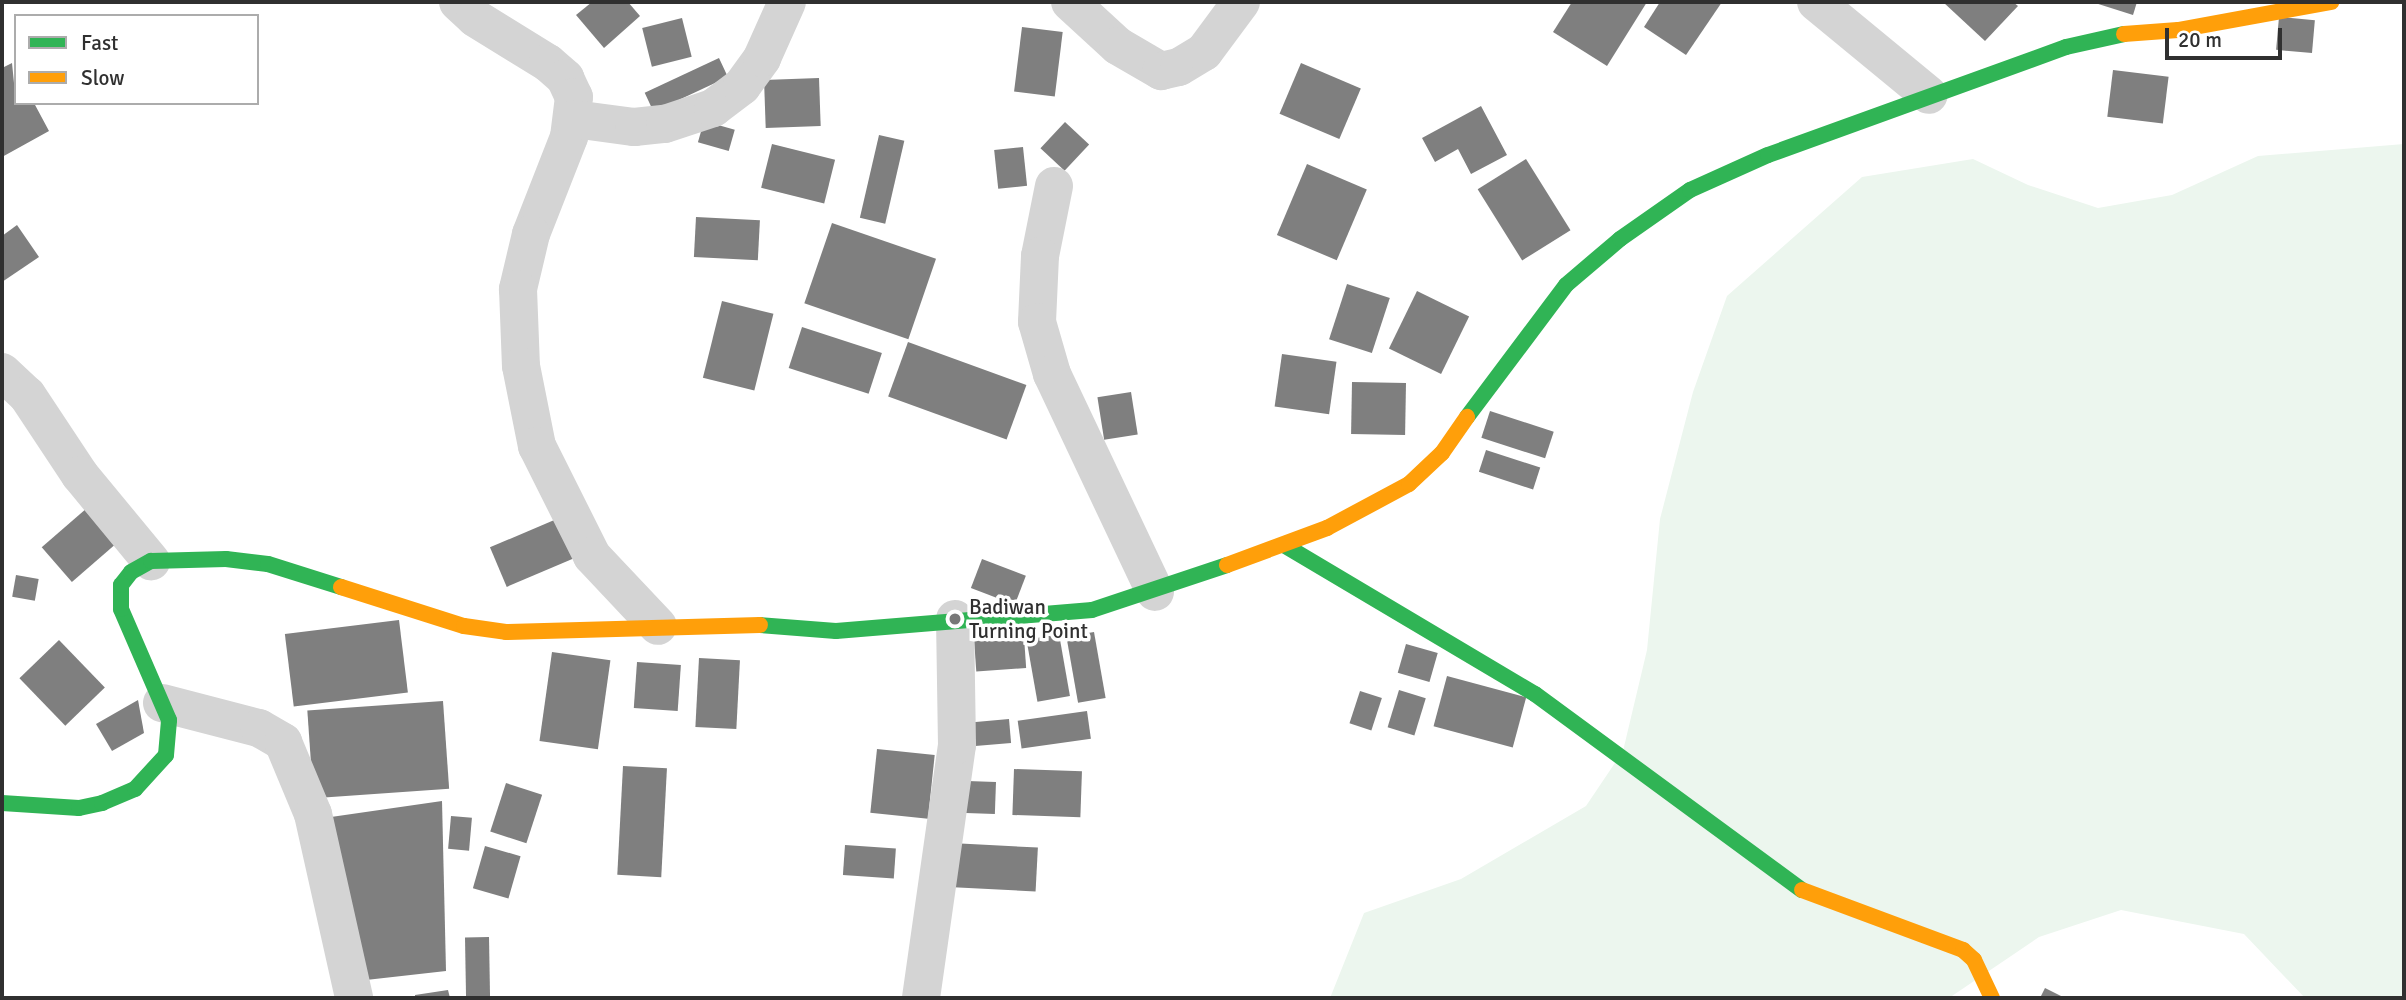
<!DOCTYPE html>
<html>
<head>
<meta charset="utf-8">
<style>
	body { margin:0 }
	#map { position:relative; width:2406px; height:1000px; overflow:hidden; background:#fff; font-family:Signika,sans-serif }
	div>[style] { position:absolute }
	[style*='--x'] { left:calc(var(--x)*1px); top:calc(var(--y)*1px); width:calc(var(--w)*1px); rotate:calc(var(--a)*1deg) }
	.green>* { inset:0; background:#ecf6ee }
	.building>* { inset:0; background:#7f7f7f; transform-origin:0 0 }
	.street>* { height:38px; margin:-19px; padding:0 19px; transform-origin:19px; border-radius:19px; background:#d4d4d4 }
	.fast>* { height:16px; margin:-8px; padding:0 8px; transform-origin:8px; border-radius:8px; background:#30b455 }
	.slow>* { height:16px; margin:-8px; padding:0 8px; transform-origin:8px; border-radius:8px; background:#ff9f0a }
	.dots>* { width:19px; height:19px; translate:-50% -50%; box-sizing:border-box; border:4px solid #fff; border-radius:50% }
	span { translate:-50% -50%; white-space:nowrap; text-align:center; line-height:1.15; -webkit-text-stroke:7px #fff; paint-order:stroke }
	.poi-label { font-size:21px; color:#303030 }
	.left { translate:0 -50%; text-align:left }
	.frame { position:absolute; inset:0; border:4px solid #303030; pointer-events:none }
	.legend { position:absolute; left:14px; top:14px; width:245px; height:91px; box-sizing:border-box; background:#fff; border:2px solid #acacac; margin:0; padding:9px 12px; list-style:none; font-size:21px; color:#303030 }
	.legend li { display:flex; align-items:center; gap:14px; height:35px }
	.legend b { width:35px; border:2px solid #acacac }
	.scale { position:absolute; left:2165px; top:28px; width:117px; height:32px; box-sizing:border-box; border:4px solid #303030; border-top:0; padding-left:9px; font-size:21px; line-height:24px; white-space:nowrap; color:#303030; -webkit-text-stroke:5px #fff; paint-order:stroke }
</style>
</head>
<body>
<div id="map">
	<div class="green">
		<i style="clip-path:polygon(2404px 144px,2404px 998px,2305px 998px,2244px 934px,2121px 910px,2039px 937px,1949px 998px,1330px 998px,1364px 913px,1461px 879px,1586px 806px,1623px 751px,1647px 650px,1660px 519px,1693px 392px,1727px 296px,1862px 177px,1973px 159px,2028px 185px,2098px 208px,2172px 195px,2258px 156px)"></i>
	</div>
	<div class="building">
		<i style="clip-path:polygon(592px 2px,628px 2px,640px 16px,604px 48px,576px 15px)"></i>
		<i style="clip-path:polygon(1572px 2px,1647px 2px,1607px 66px,1553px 32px)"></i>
		<i style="clip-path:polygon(1660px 2px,1722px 2px,1686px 55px,1644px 27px)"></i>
		<i style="clip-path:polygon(1943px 2px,2013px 2px,2018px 6px,1985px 41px)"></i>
		<i style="clip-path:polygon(2092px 2px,2137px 2px,2133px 15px)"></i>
		<i style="left:2279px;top:17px;width:36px;height:33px;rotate:5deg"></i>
		<i style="left:682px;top:18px;width:40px;height:41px;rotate:76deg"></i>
		<i style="left:1022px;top:27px;width:41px;height:65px;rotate:7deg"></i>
		<i style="left:719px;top:58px;width:21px;height:82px;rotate:65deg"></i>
		<i style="clip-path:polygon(12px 63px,16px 103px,34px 103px,49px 131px,2px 157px,2px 68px)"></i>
		<i style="left:1301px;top:63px;width:65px;height:55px;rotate:23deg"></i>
		<i style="left:2113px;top:70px;width:56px;height:47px;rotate:7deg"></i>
		<i style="left:819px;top:78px;width:48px;height:55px;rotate:88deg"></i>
		<i style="clip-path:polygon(1481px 106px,1507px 155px,1471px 174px,1458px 149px,1435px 162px,1422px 138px)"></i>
		<i style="left:704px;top:121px;width:32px;height:22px;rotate:16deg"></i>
		<i style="left:1065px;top:122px;width:33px;height:36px;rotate:43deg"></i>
		<i style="left:879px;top:135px;width:26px;height:85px;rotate:13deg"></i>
		<i style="left:772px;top:144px;width:65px;height:45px;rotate:14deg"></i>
		<i style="left:1023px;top:147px;width:39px;height:29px;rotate:84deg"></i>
		<i style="left:1526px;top:159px;width:84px;height:57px;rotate:58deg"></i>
		<i style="left:1307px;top:164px;width:65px;height:77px;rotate:23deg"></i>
		<i style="left:696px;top:217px;width:64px;height:40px;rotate:3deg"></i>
		<i style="left:832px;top:223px;width:110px;height:85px;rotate:19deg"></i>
		<i style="clip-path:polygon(17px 225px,39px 257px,2px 282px,2px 236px)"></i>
		<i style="left:1347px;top:284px;width:45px;height:58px;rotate:18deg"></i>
		<i style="left:1417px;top:291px;width:58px;height:64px;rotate:26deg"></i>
		<i style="left:722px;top:301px;width:53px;height:79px;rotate:14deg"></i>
		<i style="left:802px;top:327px;width:84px;height:43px;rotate:18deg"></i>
		<i style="left:908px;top:342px;width:126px;height:58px;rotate:20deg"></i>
		<i style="left:1282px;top:354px;width:55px;height:53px;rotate:8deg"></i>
		<i style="left:1352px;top:382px;width:54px;height:52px;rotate:1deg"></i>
		<i style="left:1131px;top:392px;width:43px;height:34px;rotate:81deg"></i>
		<i style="left:1490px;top:411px;width:67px;height:28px;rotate:18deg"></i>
		<i style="left:1486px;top:450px;width:57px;height:23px;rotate:18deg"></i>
		<i style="left:87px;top:508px;width:46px;height:60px;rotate:49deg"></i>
		<i style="left:559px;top:518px;width:43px;height:75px;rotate:67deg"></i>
		<i style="left:982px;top:559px;width:47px;height:31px;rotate:21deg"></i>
		<i style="left:16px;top:575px;width:23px;height:22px;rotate:10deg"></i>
		<i style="left:399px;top:620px;width:73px;height:115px;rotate:83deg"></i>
		<i style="left:1094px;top:632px;width:67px;height:28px;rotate:80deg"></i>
		<i style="left:1059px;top:634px;width:63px;height:33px;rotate:80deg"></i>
		<i style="left:1024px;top:637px;width:31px;height:50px;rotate:86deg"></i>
		<i style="left:59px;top:640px;width:66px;height:55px;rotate:46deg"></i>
		<i style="left:1406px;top:644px;width:33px;height:30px;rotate:16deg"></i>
		<i style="left:552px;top:652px;width:59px;height:90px;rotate:8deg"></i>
		<i style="left:699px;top:658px;width:41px;height:69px;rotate:3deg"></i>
		<i style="left:637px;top:662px;width:44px;height:46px;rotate:4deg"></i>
		<i style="left:1447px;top:676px;width:82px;height:52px;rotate:15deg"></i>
		<i style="left:1399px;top:690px;width:28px;height:39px;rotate:17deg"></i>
		<i style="left:1360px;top:691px;width:23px;height:34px;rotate:18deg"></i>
		<i style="clip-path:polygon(138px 700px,144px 733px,112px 751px,96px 724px)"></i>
		<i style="left:443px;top:701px;width:88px;height:136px;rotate:86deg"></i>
		<i style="left:1087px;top:711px;width:28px;height:70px;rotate:82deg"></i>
		<i style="left:1009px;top:719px;width:24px;height:39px;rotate:85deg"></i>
		<i style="left:877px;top:749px;width:58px;height:64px;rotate:6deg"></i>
		<i style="left:623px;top:766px;width:44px;height:109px;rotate:3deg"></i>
		<i style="left:1014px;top:769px;width:68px;height:46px;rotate:2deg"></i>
		<i style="left:967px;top:781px;width:29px;height:32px;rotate:2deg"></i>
		<i style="left:506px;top:783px;width:38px;height:51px;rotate:18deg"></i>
		<i style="clip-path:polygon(442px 801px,446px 971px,366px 980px,331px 817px)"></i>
		<i style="left:451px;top:816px;width:21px;height:33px;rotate:5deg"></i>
		<i style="left:951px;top:843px;width:87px;height:44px;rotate:3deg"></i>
		<i style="left:845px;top:845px;width:51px;height:30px;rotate:4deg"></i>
		<i style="left:485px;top:846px;width:37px;height:44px;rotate:16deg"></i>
		<i style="left:489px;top:937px;width:61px;height:24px;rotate:89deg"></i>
		<i style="clip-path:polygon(2045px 988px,2065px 998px,2040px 998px)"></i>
		<i style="clip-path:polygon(448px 990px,450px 998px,415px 998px,415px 995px)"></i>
	</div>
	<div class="street">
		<i style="--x:458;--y:2;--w:23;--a:43"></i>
		<i style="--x:475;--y:18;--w:86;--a:31.7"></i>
		<i style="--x:548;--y:63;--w:23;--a:41"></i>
		<i style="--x:565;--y:78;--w:21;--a:65"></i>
		<i style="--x:574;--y:97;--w:40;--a:97.1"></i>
		<i style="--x:569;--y:137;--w:104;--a:111.4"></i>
		<i style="--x:531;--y:234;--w:57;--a:103.3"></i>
		<i style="--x:518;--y:289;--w:77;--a:87.8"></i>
		<i style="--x:521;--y:366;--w:82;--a:78.7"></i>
		<i style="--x:537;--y:446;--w:123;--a:63.4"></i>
		<i style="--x:592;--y:556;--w:96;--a:46.7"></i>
		<i style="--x:1070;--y:2;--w:65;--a:42.5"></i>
		<i style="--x:1118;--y:46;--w:50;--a:30.2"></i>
		<i style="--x:1161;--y:71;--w:18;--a:-13"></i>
		<i style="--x:1179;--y:67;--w:29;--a:-31"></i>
		<i style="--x:1204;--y:52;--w:62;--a:-53.5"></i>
		<i style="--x:1816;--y:2;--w:146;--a:39.5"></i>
		<i style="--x:574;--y:119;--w:61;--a:7.6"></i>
		<i style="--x:634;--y:127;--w:31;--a:-6"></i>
		<i style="--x:665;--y:124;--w:51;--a:-18.4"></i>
		<i style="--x:713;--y:108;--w:36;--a:-37"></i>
		<i style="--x:742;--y:86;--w:34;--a:-54"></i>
		<i style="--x:762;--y:58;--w:61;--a:-65.9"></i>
		<i style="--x:1054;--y:186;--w:71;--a:101.3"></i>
		<i style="--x:1040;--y:256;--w:66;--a:92.6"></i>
		<i style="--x:1037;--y:322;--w:54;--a:73.9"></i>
		<i style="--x:1052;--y:374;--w:241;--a:64.7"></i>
		<i style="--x:2;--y:372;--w:34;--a:43"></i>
		<i style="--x:27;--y:395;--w:96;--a:56.5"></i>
		<i style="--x:80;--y:475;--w:112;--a:50.5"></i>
		<i style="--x:162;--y:703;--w:100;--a:14.5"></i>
		<i style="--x:259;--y:728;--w:28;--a:30"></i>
		<i style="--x:283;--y:742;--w:78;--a:67.4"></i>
		<i style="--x:313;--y:814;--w:189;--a:77.4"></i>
		<i style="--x:921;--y:998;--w:256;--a:-81.9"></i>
		<i style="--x:957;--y:745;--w:126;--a:-90.9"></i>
	</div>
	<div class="fast">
		<i style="--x:1467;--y:417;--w:165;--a:-53.1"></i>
		<i style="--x:1566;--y:285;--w:71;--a:-40.4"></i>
		<i style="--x:1620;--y:239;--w:85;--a:-35"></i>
		<i style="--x:1690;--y:190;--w:85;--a:-24.2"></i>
		<i style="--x:1768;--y:155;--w:317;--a:-19.9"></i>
		<i style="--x:2066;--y:47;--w:59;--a:-12.6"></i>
		<i style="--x:1284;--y:545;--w:292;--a:30.7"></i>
		<i style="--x:1535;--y:694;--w:331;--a:36.3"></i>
		<i style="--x:760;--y:625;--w:76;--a:4.5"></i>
		<i style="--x:836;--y:631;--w:257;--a:-4.7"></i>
		<i style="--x:1092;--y:610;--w:142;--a:-18.4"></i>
		<i style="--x:2;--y:803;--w:77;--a:3.7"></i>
		<i style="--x:79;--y:808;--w:24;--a:-12"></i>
		<i style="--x:102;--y:803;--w:36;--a:-23"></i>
		<i style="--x:135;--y:789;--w:46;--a:-47.6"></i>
		<i style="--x:166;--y:755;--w:35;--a:-85"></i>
		<i style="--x:169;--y:720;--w:121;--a:-113.4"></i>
		<i style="--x:121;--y:609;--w:24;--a:-90"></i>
		<i style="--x:121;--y:585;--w:16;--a:-52"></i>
		<i style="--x:131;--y:572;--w:23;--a:-29"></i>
		<i style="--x:151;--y:561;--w:75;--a:-1.5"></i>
		<i style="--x:226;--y:559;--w:42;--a:6.8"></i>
		<i style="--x:268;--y:564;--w:77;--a:17.5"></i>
	</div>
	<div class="slow">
		<i style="--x:2124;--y:34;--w:54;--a:-4.2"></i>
		<i style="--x:2178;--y:30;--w:156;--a:-10.4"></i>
		<i style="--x:1227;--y:565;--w:107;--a:-20.3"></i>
		<i style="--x:1327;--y:528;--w:93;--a:-28.2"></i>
		<i style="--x:1409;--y:484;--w:45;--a:-43.2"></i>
		<i style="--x:1442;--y:453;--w:44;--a:-55.2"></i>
		<i style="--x:341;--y:587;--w:129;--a:17.6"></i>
		<i style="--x:464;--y:626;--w:42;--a:8.1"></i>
		<i style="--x:506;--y:632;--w:254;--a:-1.6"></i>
		<i style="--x:1802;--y:890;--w:172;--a:20.4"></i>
		<i style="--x:1963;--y:950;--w:15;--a:42"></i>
		<i style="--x:1974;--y:960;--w:42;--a:64.7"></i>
	</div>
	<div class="dots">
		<i style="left:955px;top:619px;background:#787878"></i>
	</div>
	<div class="poi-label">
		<span class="left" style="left:969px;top:619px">Badiwan<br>Turning Point</span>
	</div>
	<div class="frame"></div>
	<ul class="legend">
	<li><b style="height:9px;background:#30b455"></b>Fast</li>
	<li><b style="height:9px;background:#ff9f0a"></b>Slow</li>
	</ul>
	<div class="scale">20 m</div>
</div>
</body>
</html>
